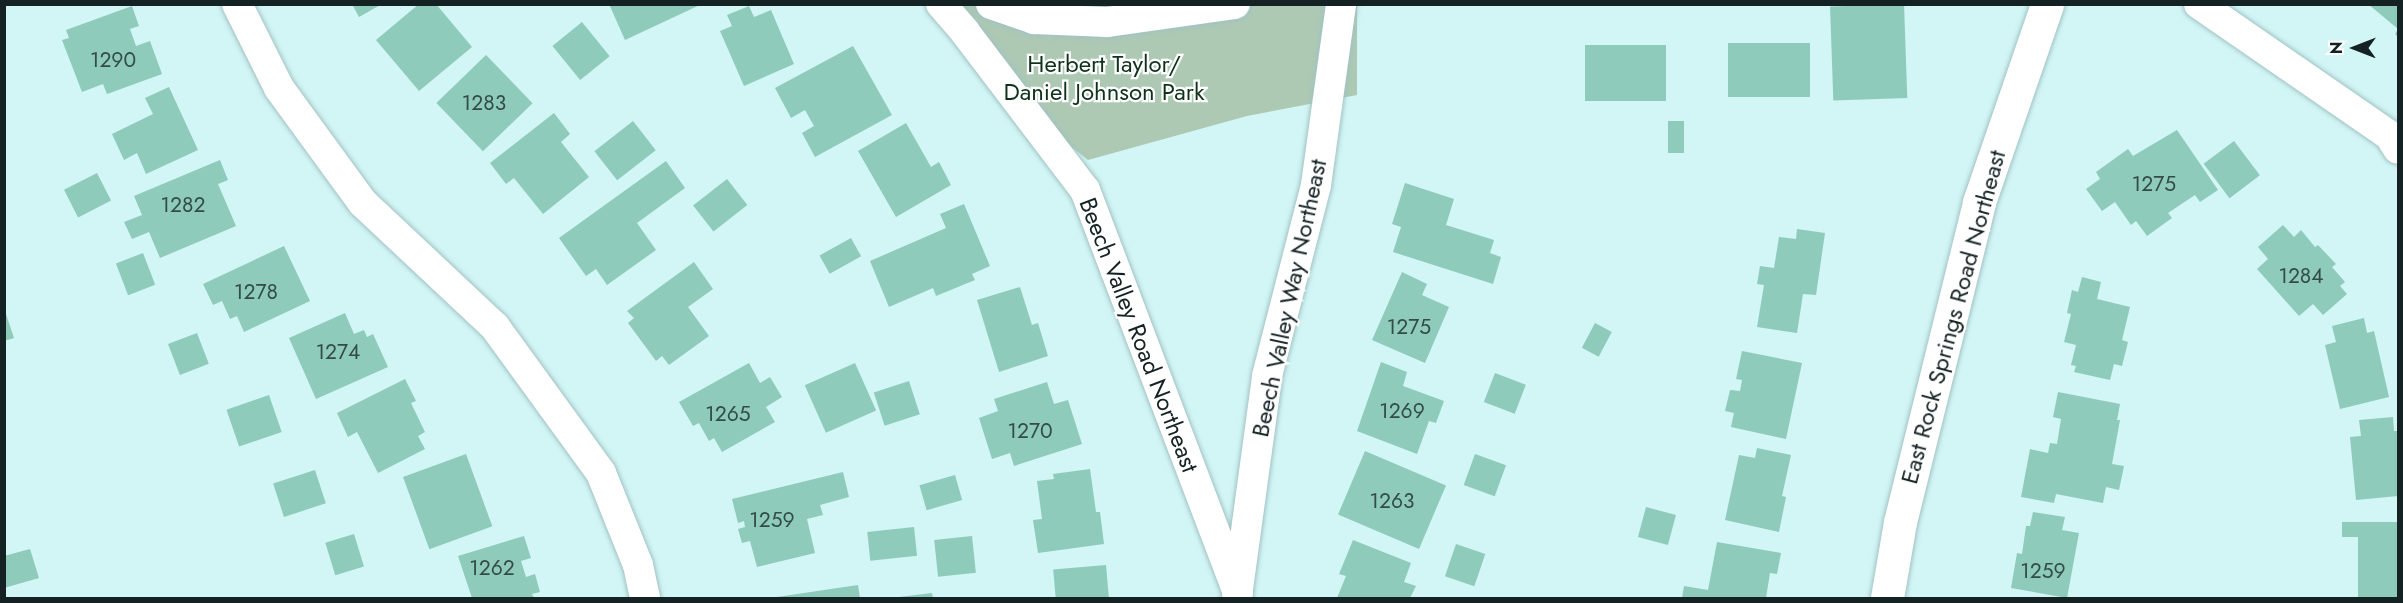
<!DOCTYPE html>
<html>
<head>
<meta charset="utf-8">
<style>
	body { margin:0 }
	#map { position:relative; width:2403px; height:603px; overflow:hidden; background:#d2f5f6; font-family:Jost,sans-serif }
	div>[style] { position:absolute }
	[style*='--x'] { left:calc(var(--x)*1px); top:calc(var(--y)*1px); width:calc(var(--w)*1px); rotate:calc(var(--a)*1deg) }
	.green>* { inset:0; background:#adc9b4 }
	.building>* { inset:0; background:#8ecbba; transform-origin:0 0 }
	.roads { filter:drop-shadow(0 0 2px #a1c2c3) drop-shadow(0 0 2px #a1c2c3) }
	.minor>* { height:30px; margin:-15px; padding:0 15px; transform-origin:15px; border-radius:15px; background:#fff }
	.tertiary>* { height:33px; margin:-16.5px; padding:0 16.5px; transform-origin:16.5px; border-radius:16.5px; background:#fff }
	span { translate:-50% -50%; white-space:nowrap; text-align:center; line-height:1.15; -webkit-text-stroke:4.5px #fff; paint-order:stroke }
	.number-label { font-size:21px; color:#334c49 }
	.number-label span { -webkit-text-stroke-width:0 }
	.park-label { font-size:24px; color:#0f321b }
	.street-label { font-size:24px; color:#152223 }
	.frame { position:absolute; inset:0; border:6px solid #152223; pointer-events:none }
	.north { position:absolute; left:2325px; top:18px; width:60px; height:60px; -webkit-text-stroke:4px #fff; paint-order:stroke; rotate:270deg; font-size:16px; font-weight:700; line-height:24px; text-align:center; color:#152223 }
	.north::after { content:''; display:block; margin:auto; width:21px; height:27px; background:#152223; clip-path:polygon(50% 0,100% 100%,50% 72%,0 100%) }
</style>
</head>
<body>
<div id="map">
	<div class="green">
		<i style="clip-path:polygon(935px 5px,1357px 5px,1357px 95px,1247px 116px,1088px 160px,977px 73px)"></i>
	</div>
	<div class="building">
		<i style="clip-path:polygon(352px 4px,382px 4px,359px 17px)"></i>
		<i style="clip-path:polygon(419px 4px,436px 4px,472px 47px,419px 91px,376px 40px)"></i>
		<i style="clip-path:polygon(609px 4px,702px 4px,625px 40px)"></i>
		<i style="left:1904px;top:4px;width:94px;height:74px;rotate:88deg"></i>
		<i style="clip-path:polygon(2368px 4px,2398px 4px,2398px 37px,2395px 34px,2398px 29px)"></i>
		<i style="clip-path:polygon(132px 6px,139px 26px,130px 29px,136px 46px,150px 41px,162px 74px,107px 94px,103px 84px,82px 92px,62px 40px,69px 38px,66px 30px)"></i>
		<i style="clip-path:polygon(749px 6px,754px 17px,771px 10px,794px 64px,744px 86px,720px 31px,732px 26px,727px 15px)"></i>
		<i style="left:582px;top:22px;width:44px;height:38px;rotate:51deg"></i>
		<i style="left:1810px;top:43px;width:54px;height:82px;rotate:90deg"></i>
		<i style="left:1666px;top:45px;width:56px;height:81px;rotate:90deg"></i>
		<i style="clip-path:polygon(853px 46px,892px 115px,815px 157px,802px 133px,814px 126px,805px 110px,791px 118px,775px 88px)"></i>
		<i style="left:486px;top:55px;width:67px;height:69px;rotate:46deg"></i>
		<i style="clip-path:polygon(169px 87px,198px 150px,146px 174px,137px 153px,124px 160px,112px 134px,153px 114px,145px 98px)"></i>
		<i style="clip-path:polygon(554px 113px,570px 134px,561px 142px,589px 177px,543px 214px,514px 178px,506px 184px,490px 163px)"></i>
		<i style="left:633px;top:121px;width:37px;height:49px;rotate:52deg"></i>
		<i style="left:1668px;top:121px;width:16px;height:32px"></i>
		<i style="clip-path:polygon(906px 123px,931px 167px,939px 162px,951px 185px,896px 217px,858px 151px)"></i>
		<i style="clip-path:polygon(2177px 130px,2218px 190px,2200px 202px,2195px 195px,2168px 213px,2172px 218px,2147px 236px,2136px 221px,2131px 225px,2115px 202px,2102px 211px,2086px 189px,2100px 179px,2096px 172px,2128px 149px,2133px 156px)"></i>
		<i style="left:2234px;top:141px;width:43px;height:38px;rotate:53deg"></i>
		<i style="clip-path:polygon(220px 160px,228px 180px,218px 184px,236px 226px,160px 258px,149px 232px,132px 239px,124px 222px,142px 215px,134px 196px)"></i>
		<i style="clip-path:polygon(666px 161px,685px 188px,637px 223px,656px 250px,607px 285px,596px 269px,586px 276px,559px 238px)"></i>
		<i style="left:97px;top:173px;width:31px;height:37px;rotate:63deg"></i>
		<i style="left:727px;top:179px;width:33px;height:43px;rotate:52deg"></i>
		<i style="clip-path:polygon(1405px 183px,1454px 199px,1446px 225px,1494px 240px,1490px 253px,1501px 257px,1493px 284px,1393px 252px,1401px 227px,1392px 224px)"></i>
		<i style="clip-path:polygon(964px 204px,990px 266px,972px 274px,975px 280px,936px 296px,933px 288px,889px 307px,870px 261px,946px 228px,940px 214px)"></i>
		<i style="clip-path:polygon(2283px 225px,2294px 237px,2301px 230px,2315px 247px,2318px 245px,2336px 264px,2332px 267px,2345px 282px,2340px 286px,2347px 294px,2323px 315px,2313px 304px,2299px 316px,2257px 269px,2268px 259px,2258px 247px)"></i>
		<i style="clip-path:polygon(1797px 229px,1825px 233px,1816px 295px,1803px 294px,1797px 333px,1757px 327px,1764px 285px,1757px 284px,1760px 266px,1774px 268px,1779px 237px,1796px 239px)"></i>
		<i style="left:851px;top:238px;width:21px;height:36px;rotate:61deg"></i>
		<i style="clip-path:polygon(284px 246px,310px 301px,244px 332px,237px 316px,230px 319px,222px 301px,213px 305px,203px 284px)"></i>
		<i style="left:143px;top:253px;width:34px;height:29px;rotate:69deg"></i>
		<i style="clip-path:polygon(694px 262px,713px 289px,688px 307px,709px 336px,669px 365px,662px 356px,656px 361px,628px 323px,634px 318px,627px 311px)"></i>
		<i style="clip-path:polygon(1402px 272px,1427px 284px,1422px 295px,1449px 307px,1425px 363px,1372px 340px)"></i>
		<i style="clip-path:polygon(2082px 277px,2101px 282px,2097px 299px,2130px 307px,2122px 340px,2128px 342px,2122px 366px,2114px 364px,2110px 380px,2074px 372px,2076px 366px,2071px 365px,2076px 345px,2064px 342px,2071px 314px,2067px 313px,2072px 290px,2078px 292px)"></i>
		<i style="clip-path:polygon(1020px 287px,1032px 325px,1038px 323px,1048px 356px,999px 372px,977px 300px)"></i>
		<i style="clip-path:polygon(4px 308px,14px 338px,4px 341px)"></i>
		<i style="clip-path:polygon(345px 313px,354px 334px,364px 330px,367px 337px,373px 334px,388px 367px,316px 399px,289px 338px)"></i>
		<i style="clip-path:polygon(2364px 318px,2367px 333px,2374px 331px,2389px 397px,2340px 409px,2325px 345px,2336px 342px,2332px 326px)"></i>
		<i style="left:1595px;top:323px;width:19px;height:28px;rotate:28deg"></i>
		<i style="left:197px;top:333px;width:33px;height:31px;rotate:69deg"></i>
		<i style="clip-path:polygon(1742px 351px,1802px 363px,1786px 439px,1731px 427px,1734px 413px,1725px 411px,1730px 390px,1740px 391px,1742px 380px,1736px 379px)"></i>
		<i style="clip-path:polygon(1381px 362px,1407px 372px,1403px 386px,1444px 401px,1436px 423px,1429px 421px,1417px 454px,1357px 431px)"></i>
		<i style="clip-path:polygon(749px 363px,760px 383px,770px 377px,782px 397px,766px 407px,775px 422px,722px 452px,714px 438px,709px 441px,699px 423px,693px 426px,679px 402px)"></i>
		<i style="left:855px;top:363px;width:52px;height:55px;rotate:66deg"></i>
		<i style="left:1495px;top:373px;width:33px;height:31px;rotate:21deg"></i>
		<i style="clip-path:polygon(405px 379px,416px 401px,411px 403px,425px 432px,418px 436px,425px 449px,378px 473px,357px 432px,348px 437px,337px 413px)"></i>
		<i style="left:909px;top:381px;width:35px;height:37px;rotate:72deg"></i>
		<i style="clip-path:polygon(1047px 382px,1054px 404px,1068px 400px,1082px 444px,1014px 466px,1010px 453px,992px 459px,979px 418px,998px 411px,994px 399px)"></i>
		<i style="clip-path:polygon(2058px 392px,2120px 404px,2117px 420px,2120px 420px,2112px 464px,2124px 466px,2119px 490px,2106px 487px,2103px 503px,2056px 494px,2054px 503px,2021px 497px,2030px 449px,2048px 453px,2050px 443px,2057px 444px,2061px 419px,2053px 417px)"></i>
		<i style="left:269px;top:395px;width:39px;height:45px;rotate:71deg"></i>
		<i style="clip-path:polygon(2393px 417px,2394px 431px,2398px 431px,2398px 496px,2356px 500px,2350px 437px,2361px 436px,2359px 420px)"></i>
		<i style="clip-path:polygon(1757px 448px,1791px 455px,1782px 496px,1786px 497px,1779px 532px,1725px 520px,1739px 455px,1755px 458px)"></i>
		<i style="left:1365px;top:451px;width:88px;height:69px;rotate:23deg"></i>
		<i style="left:466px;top:454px;width:77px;height:67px;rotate:70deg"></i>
		<i style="left:1475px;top:454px;width:33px;height:33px;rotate:20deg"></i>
		<i style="clip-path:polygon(1090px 469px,1096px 512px,1100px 512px,1104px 544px,1038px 553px,1033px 520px,1042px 519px,1037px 481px,1054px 479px,1053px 474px)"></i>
		<i style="left:315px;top:470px;width:35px;height:44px;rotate:72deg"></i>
		<i style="clip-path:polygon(843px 472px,849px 497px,820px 505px,823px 515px,807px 519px,815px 553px,757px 567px,750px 541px,742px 543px,738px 529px,745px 527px,744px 521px,738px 523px,732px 499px)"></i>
		<i style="left:955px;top:475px;width:26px;height:37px;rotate:74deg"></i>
		<i style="left:1646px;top:507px;width:31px;height:31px;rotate:15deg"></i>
		<i style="clip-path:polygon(2033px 512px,2065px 517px,2062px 530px,2079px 533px,2067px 598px,2011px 588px,2017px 553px,2022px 554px,2026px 526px,2030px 526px)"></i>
		<i style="clip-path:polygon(2342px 522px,2398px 522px,2398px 598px,2358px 598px,2358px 537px,2342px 537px)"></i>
		<i style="left:914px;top:527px;width:29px;height:47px;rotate:84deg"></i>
		<i style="left:354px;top:534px;width:34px;height:30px;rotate:73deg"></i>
		<i style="clip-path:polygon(524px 536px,531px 558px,521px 561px,526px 577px,535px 574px,540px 592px,532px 594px,534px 598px,472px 598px,458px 556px)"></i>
		<i style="left:972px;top:536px;width:37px;height:38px;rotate:84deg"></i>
		<i style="clip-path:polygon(1353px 540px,1411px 563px,1404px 582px,1416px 586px,1410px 598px,1337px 598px,1346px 576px,1339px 574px)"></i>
		<i style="clip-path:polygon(1717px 542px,1781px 553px,1777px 574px,1770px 573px,1766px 598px,1682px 598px,1684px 586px,1708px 590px)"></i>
		<i style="left:1456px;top:544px;width:31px;height:34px;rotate:19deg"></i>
		<i style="clip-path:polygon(30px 549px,39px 578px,4px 588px,4px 556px)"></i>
		<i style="left:1106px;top:565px;width:33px;height:53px;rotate:85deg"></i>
		<i style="clip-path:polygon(858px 585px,860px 598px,777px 598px,777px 597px)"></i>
		<i style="clip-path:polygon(932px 593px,933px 598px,899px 598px,899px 597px)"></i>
	</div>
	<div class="roads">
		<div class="minor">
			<i style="--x:237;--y:4;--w:94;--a:63.4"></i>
			<i style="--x:279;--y:88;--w:142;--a:53.9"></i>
			<i style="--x:363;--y:203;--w:181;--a:43.2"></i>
			<i style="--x:495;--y:327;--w:180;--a:54"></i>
			<i style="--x:601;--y:473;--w:99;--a:68.1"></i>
			<i style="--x:638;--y:565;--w:34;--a:78"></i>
			<i style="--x:941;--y:4;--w:37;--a:49"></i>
			<i style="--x:965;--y:32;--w:198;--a:52.8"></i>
			<i style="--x:1085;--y:190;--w:430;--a:69.2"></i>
			<i style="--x:1238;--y:592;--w:6;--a:99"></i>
			<i style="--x:991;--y:4;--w:46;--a:19.2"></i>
			<i style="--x:1034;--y:19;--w:73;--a:2.4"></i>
			<i style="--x:1107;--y:22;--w:129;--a:-8"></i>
			<i style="--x:2199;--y:4;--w:232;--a:34.6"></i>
			<i style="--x:2390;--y:136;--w:15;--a:58"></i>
			<i style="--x:1238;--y:589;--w:215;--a:-82.2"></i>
			<i style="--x:1267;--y:376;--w:197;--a:-75.6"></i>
			<i style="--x:1316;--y:185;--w:183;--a:-82.1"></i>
		</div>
		<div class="tertiary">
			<i style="--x:1887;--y:598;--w:77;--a:-80.3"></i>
			<i style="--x:1900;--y:522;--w:330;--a:-76.1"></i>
			<i style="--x:1979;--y:202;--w:209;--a:-71"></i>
		</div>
	</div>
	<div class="number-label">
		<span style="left:113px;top:60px">1290</span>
		<span style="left:484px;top:103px">1283</span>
		<span style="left:2154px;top:184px">1275</span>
		<span style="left:183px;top:205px">1282</span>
		<span style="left:2301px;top:276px">1284</span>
		<span style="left:256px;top:292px">1278</span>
		<span style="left:1409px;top:327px">1275</span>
		<span style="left:338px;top:352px">1274</span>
		<span style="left:1402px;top:411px">1269</span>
		<span style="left:728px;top:414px">1265</span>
		<span style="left:1030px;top:431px">1270</span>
		<span style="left:1392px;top:501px">1263</span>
		<span style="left:772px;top:520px">1259</span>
		<span style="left:492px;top:568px">1262</span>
		<span style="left:2043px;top:571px">1259</span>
	</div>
	<div class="park-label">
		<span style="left:1104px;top:78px">Herbert Taylor/<br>Daniel Johnson Park</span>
	</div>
	<div class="street-label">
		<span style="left:1289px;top:298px;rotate:-78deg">Beech Valley Way Northeast</span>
		<span style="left:1953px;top:317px;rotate:-75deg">East Rock Springs Road Northeast</span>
		<span style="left:1139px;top:335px;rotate:69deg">Beech Valley Road Northeast</span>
	</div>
	<div class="frame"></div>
	<div class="north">N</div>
</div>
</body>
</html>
